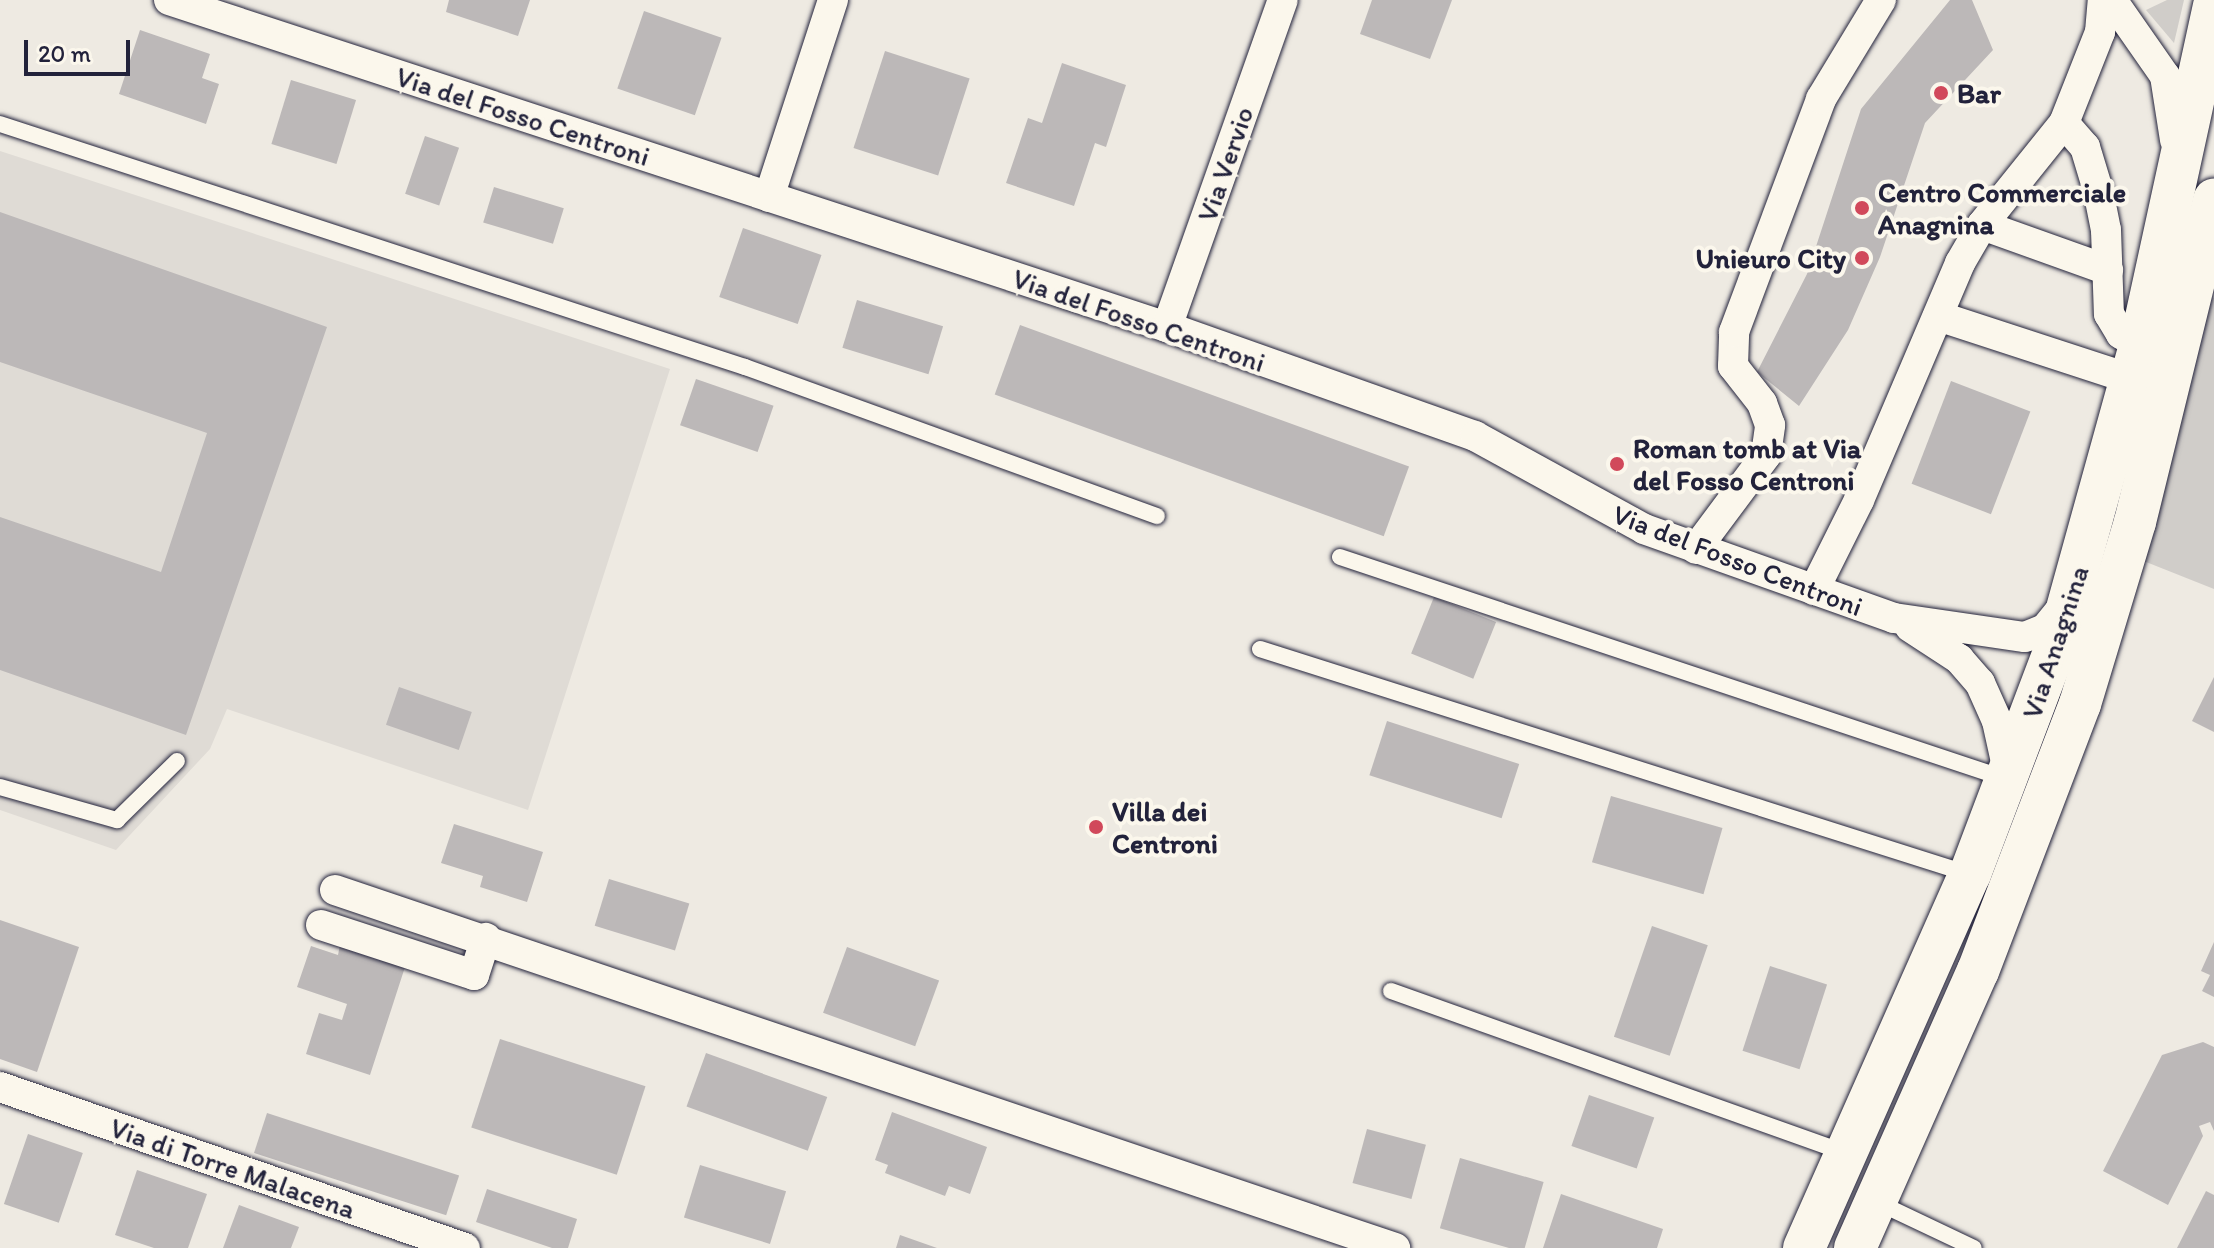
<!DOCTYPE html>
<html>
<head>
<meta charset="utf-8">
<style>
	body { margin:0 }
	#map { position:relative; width:2214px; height:1248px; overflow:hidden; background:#eeeae2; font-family:Itim,sans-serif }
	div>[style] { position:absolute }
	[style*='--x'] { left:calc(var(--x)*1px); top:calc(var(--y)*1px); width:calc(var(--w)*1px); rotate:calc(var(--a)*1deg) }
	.built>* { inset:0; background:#dfdbd5 }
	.green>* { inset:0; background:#d0cdc9 }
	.building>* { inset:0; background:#bcb8b8; transform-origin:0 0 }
	.roads { filter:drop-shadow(0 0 2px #22223b) drop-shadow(0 0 2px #22223b) }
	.lane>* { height:16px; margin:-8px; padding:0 8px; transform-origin:8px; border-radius:8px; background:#fbf7ec }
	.street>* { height:30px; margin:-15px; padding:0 15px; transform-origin:15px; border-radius:15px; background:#fbf7ec }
	.secondary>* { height:42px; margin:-21px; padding:0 21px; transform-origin:21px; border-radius:21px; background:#fbf7ec }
	.dots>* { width:22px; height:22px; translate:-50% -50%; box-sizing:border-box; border:4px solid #fbf7ec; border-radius:50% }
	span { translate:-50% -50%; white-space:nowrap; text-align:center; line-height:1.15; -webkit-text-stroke:8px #fbf7ec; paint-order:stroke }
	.poi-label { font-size:28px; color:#22223b; font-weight:700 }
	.left { translate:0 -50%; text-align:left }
	.right { translate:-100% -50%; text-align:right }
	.street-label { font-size:28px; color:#22223b }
	.scale { position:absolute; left:24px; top:40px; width:106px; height:36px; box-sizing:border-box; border:4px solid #22223b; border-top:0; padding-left:10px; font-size:24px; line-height:28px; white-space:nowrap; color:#22223b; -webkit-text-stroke:6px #fbf7ec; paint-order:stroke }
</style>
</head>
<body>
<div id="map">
	<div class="built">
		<i style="clip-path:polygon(0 151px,670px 369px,528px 810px,227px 709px,210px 749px,116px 850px,0 810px)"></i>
	</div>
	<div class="green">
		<i style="clip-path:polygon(2167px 0,2184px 0,2174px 43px,2146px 10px)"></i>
		<i style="clip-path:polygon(2193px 288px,2214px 298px,2214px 589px,2126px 554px)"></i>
	</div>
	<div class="building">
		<i style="clip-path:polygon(449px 0,530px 0,518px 36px,446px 12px)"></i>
		<i style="clip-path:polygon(1372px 0,1452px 0,1430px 59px,1360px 34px)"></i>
		<i style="clip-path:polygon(1950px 0,1972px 0,1993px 50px,1925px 123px,1880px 257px,1848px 330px,1799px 406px,1757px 372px,1807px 274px,1861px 109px)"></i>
		<i style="left:644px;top:11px;width:82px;height:82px;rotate:19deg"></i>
		<i style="clip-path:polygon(140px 30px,210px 54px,202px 78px,219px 84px,206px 124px,119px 94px)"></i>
		<i style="left:885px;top:51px;width:89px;height:102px;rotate:18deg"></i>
		<i style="clip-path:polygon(1062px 63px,1126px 85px,1106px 147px,1095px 143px,1074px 206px,1006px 183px,1028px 118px,1042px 123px)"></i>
		<i style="left:291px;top:80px;width:68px;height:67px;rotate:17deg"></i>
		<i style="left:425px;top:136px;width:36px;height:61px;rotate:19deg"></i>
		<i style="left:494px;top:187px;width:73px;height:37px;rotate:17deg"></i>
		<i style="clip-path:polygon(0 212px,327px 327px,186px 735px,0 670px,0 517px,161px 572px,207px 433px,0 362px)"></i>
		<i style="left:743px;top:228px;width:83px;height:73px;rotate:19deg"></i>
		<i style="left:857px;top:300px;width:90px;height:50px;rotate:17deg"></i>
		<i style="left:1020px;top:325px;width:414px;height:74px;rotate:20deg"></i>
		<i style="left:696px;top:379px;width:82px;height:49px;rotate:19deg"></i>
		<i style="left:1951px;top:381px;width:85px;height:110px;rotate:21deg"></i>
		<i style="left:1434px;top:597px;width:67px;height:61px;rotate:22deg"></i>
		<i style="clip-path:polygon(2214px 677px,2214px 732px,2192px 721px)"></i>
		<i style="left:399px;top:687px;width:77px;height:40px;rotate:19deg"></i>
		<i style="left:1387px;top:721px;width:139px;height:57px;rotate:18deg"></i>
		<i style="left:1611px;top:796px;width:116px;height:69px;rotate:16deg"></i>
		<i style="clip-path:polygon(454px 824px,543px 852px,527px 902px,480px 887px,483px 876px,441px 863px)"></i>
		<i style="left:609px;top:879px;width:84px;height:49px;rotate:17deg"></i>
		<i style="clip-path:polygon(0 920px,79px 947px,37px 1072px,0 1059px)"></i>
		<i style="left:1652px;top:926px;width:59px;height:117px;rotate:19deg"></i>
		<i style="clip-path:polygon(2214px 942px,2214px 997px,2202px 991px,2210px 975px,2201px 971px)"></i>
		<i style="clip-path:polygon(340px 945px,405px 967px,370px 1075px,306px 1054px,319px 1013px,342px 1020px,347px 1004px,297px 987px,311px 946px,338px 955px)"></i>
		<i style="left:847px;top:947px;width:98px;height:70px;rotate:20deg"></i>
		<i style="left:1770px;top:966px;width:60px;height:89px;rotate:18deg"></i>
		<i style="left:500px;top:1039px;width:153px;height:93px;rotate:18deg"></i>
		<i style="clip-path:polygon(2203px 1042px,2214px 1047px,2214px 1131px,2210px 1122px,2199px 1126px,2203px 1136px,2168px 1205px,2103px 1171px,2162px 1055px)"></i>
		<i style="left:706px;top:1053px;width:129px;height:57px;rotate:20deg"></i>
		<i style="left:1589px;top:1095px;width:69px;height:54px;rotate:19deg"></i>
		<i style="clip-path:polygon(892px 1112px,987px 1147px,970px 1194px,949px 1186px,945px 1196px,885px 1173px,888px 1165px,875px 1160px)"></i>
		<i style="left:267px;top:1113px;width:202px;height:42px;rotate:18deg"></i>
		<i style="left:1367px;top:1129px;width:61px;height:56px;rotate:15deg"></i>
		<i style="left:28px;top:1134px;width:58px;height:74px;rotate:19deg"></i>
		<i style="left:1460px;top:1158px;width:87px;height:73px;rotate:16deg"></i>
		<i style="left:700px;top:1165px;width:90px;height:55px;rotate:17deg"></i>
		<i style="clip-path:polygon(137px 1170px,207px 1194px,188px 1248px,154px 1248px,115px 1235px)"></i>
		<i style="clip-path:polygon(487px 1189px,577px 1219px,568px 1248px,552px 1248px,476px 1222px)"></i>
		<i style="clip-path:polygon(2206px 1191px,2214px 1195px,2214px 1248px,2177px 1248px)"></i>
		<i style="clip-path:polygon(1561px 1194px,1663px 1229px,1657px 1248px,1543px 1248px)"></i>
		<i style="clip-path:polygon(239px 1205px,299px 1227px,291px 1248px,223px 1248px)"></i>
		<i style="clip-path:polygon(900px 1235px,937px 1248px,896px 1248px)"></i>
	</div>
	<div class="roads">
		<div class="lane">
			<i style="--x:0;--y:124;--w:784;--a:18.07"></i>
			<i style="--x:745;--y:367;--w:438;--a:19.9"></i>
			<i style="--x:1340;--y:557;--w:702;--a:18.43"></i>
			<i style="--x:1260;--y:649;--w:744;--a:17.61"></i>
			<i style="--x:0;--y:787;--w:122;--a:15.8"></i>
			<i style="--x:117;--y:820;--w:84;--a:-44.5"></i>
			<i style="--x:1391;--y:991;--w:482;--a:19.6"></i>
			<i style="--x:1877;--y:1202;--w:107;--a:25.4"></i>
		</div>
		<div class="street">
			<i style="--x:169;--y:0;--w:1050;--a:18.14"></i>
			<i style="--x:1167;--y:327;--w:327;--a:19.5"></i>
			<i style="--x:1475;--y:436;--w:193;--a:28.8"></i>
			<i style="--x:1644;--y:529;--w:265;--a:19.6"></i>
			<i style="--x:1894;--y:618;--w:132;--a:8.3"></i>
			<i style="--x:2025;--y:637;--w:22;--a:-22"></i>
			<i style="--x:2045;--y:629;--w:32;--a:-51"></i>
			<i style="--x:2112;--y:0;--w:93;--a:55.1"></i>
			<i style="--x:2165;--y:76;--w:65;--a:81.1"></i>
			<i style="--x:2064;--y:123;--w:32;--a:49"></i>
			<i style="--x:2085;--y:147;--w:45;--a:73.2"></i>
			<i style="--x:2098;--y:190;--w:41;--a:78.7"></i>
			<i style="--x:2106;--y:230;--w:84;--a:88"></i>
			<i style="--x:2109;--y:314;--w:23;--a:59"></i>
			<i style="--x:2121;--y:334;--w:22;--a:30"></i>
			<i style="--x:769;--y:197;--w:207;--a:-72"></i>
			<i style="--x:1982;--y:225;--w:134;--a:19.7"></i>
			<i style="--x:1938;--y:316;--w:203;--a:18.1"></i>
			<i style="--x:1167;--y:327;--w:347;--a:-70.5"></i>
			<i style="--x:1696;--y:549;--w:117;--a:-53.3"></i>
			<i style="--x:1766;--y:455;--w:30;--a:-82"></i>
			<i style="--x:1770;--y:425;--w:23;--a:-110"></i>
			<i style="--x:1762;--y:403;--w:47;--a:-128.1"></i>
			<i style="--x:1733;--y:366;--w:34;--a:-88"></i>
			<i style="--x:1734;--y:332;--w:249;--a:-69.5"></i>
			<i style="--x:1821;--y:99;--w:116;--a:-58.8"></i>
			<i style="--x:1814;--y:590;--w:101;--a:-63.4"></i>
			<i style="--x:1859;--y:500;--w:258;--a:-66.9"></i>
			<i style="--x:1960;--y:263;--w:44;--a:-59.9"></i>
			<i style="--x:1982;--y:225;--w:131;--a:-51.2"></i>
			<i style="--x:2064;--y:123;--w:98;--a:-68.4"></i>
			<i style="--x:2100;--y:32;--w:32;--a:-85"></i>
			<i style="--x:1910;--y:627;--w:59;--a:33.1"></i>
			<i style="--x:1959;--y:659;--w:32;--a:49"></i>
			<i style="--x:1980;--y:683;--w:42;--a:65.9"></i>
			<i style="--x:1997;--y:721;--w:51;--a:77.6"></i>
			<i style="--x:335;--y:890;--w:1119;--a:18.66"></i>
			<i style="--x:321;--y:925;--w:161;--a:18.1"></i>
			<i style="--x:474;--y:975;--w:39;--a:-72"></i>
			<i style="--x:0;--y:1087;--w:492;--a:19.1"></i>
		</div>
		<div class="secondary">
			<i style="--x:1804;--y:1248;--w:409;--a:-66.1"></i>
			<i style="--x:1970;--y:874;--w:249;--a:-69.3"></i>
			<i style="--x:2058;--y:641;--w:307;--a:-74.5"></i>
			<i style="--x:2140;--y:345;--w:347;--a:-77.7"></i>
			<i style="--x:1855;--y:1248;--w:303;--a:-66.1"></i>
			<i style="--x:1978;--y:971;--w:286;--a:-69.1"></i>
			<i style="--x:2080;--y:704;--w:190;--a:-73.2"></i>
			<i style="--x:2135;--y:522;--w:332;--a:-76.2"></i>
		</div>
	</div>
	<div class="dots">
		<i style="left:1941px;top:93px;background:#d1495b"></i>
		<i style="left:1862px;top:208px;background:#d1495b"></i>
		<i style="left:1862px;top:258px;background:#d1495b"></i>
		<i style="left:1617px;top:464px;background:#d1495b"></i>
		<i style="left:1096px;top:827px;background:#d1495b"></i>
	</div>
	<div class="poi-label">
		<span class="left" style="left:1957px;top:93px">Bar</span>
		<span class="left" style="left:1878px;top:208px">Centro Commerciale<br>Anagnina</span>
		<span class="right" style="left:1846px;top:258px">Unieuro City</span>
		<span class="left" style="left:1633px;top:464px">Roman tomb at Via<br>del Fosso Centroni</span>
		<span class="left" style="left:1112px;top:827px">Villa dei<br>Centroni</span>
	</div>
	<div class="street-label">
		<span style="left:523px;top:116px;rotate:18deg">Via del Fosso Centroni</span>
		<span style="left:1225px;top:164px;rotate:-71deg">Via Vervio</span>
		<span style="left:1139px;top:320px;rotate:19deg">Via del Fosso Centroni</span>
		<span style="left:1738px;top:560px;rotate:21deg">Via del Fosso Centroni</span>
		<span style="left:2055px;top:642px;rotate:-72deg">Via Anagnina</span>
		<span style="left:233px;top:1168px;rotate:19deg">Via di Torre Malacena</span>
	</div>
	<div class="scale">20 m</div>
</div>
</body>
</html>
